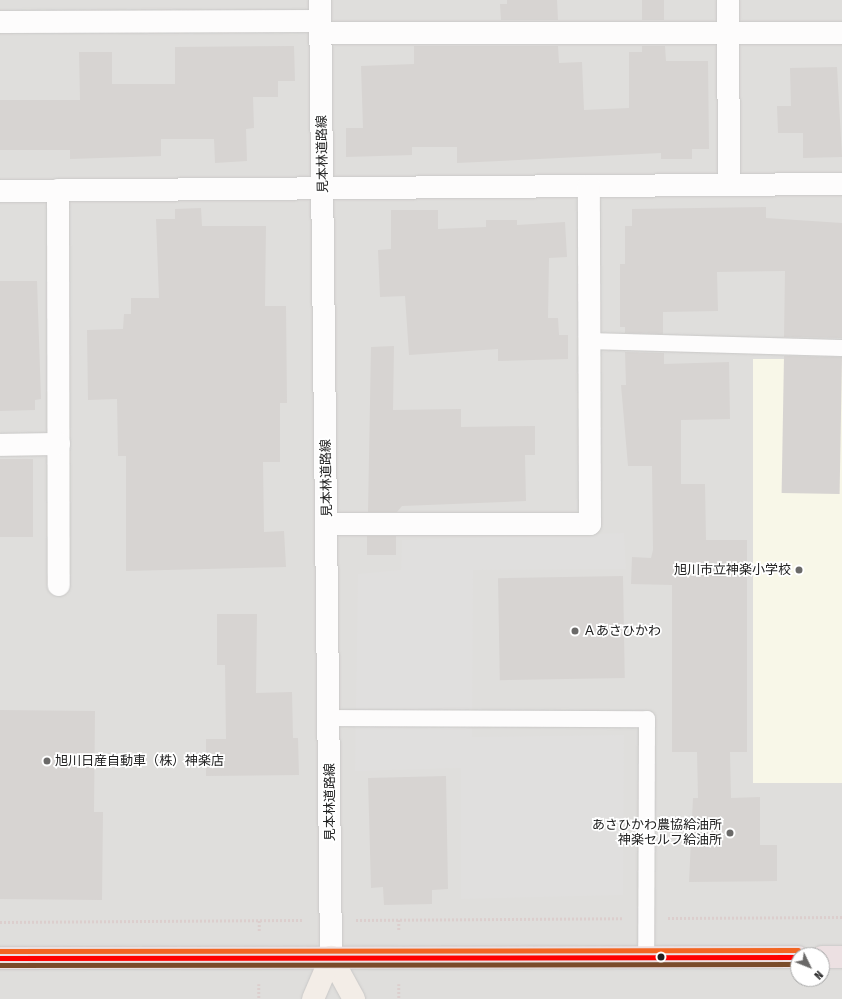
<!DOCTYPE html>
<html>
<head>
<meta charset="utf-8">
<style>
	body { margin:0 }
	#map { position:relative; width:842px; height:999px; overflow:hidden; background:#f0eeeb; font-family:"Fira Sans Condensed","Noto Sans JP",sans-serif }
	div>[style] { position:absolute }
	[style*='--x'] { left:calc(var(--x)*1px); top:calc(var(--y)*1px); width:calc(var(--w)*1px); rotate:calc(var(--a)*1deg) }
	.residential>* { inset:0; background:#dfdedc }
	.education>* { inset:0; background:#f8f7e8; transform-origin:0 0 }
	.parking>* { inset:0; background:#e0dfde }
	.building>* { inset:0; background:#d7d4d2; transform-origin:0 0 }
	.path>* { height:2.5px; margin-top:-1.25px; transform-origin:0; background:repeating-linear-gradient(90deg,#dccecd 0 2px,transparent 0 4px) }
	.roads { filter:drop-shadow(0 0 1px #c9c8c7) drop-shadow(0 0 1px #c9c8c7) }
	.lane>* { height:16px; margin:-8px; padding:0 8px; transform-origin:8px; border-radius:8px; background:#fdfcfc }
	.street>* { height:22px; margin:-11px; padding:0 11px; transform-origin:11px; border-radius:11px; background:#fdfcfc }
	.primary>* { height:22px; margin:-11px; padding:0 11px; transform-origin:11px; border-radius:11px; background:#f3ede7 }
	.highway>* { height:22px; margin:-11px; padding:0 11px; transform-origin:11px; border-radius:11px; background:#ece0e2 }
	.bus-1>* { height:5px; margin:-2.5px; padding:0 2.5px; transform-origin:2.5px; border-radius:2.5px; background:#f00 }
	.bus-2>* { height:5px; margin:-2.5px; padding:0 2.5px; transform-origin:2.5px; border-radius:2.5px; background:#7a4b2a }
	.bus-3>* { height:5px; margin:-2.5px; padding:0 2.5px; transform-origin:2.5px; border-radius:2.5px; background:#f26522 }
	.dots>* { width:11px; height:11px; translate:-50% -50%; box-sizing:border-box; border:2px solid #fff; border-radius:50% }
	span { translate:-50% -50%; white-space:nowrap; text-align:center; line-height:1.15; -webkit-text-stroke:3.5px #fff; paint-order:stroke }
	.street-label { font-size:13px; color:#222 }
	.poi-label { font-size:13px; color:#222 }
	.right { translate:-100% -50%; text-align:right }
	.left { translate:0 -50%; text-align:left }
	.north { position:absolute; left:790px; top:947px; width:40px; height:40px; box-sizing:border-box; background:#fff; border:1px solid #a7a7a7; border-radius:50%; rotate:133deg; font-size:11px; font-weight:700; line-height:16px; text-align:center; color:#222 }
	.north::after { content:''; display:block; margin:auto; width:14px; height:18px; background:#6a6968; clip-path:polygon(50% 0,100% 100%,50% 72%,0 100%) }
</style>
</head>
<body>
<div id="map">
	<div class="residential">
		<i style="clip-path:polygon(evenodd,0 0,842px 0,842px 999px,0 999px,0 0,798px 955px,822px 955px,822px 979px,798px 979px,798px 955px)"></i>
	</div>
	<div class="education">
		<i style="left:753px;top:359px;width:89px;height:424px"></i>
	</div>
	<div class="parking">
		<i style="clip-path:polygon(624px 533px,626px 569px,473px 570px,472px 737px,624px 735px,623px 895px,461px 899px,461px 768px,355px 771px,358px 574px,401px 570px,402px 540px)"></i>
	</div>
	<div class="building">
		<i style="clip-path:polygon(507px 0,557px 0,558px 20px,501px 20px,500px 4px,507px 4px)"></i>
		<i style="left:642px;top:0;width:22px;height:20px"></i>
		<i style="clip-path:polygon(294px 46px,295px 81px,278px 81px,278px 97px,253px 97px,254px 128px,246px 129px,247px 161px,215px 163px,214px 139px,161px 139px,161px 156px,70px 159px,70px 150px,0 150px,0 100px,80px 100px,79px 52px,112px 52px,112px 84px,175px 84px,175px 47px)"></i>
		<i style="clip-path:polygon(414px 46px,558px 46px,559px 63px,582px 62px,584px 110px,629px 108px,629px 52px,642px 52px,642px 46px,665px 46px,666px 61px,708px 61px,709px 149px,692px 149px,692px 159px,661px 159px,661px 153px,457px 163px,457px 147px,412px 147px,412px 155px,346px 157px,346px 128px,363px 128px,361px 66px,414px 64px)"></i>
		<i style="clip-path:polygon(837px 67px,842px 157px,803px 158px,803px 133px,778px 133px,777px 106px,791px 106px,790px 68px)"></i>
		<i style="clip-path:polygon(766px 207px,766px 218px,842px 223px,842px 338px,784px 337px,785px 271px,717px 272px,718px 311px,663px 312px,663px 334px,625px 333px,625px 327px,620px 327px,620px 264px,625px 264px,625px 226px,632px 226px,632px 209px)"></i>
		<i style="clip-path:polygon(201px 208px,202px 226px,266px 226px,265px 306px,286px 306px,287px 403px,280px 403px,280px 462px,263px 462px,264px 532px,284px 531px,286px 567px,126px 571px,126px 456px,118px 456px,117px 399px,88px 400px,87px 330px,123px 329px,124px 314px,131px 314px,131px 298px,159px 298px,156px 219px,175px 219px,175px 209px)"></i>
		<i style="clip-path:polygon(391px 210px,438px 210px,438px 229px,486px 227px,486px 220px,517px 220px,517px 225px,565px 222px,567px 257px,549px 258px,548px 318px,558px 318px,559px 335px,568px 335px,568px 359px,498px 361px,498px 349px,409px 355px,405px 296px,380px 297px,378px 250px,391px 249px)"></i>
		<i style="clip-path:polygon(0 281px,37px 281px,41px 399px,35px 400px,35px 410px,0 411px)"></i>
		<i style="clip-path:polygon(394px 346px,393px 410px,461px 409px,461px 427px,535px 426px,535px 455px,525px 455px,526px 501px,402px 506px,397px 512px,368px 512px,371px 347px)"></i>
		<i style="clip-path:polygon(625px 352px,664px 353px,664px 364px,729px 362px,730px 419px,681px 420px,681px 484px,705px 484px,706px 540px,747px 540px,747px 752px,730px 752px,731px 798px,760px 797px,760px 845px,777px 845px,777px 881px,689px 882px,693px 798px,698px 798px,697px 752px,672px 752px,672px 585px,631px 584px,632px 557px,651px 558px,653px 550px,652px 466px,628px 466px,621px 385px,626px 385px)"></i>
		<i style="left:784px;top:356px;width:58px;height:137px;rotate:1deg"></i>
		<i style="left:0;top:459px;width:33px;height:78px"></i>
		<i style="left:367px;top:536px;width:29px;height:19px"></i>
		<i style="left:623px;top:576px;width:102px;height:125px;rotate:89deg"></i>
		<i style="clip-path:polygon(217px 614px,257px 614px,256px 693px,292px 692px,293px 738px,298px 738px,299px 775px,206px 776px,206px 739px,226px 739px,225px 665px,217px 665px)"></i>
		<i style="clip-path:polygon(0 710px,95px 711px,94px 812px,103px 812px,102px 900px,0 899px)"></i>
		<i style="clip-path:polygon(446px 776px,448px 889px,432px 890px,432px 904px,384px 905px,383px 887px,371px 888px,368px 778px)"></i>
	</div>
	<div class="path">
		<i style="--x:668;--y:918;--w:174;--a:-0.3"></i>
		<i style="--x:356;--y:920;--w:267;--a:-0.4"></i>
		<i style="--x:399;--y:920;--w:11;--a:90"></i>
		<i style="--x:0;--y:922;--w:303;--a:-0.4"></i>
		<i style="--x:259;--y:931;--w:11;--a:-90"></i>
		<i style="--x:259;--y:984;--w:15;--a:90"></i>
		<i style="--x:399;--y:984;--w:15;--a:90"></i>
	</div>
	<div class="roads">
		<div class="lane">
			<i style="--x:588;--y:341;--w:254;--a:1.6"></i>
			<i style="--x:329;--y:718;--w:318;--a:0.2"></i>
			<i style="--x:647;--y:719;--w:238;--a:90.2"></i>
		</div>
		<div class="street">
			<i style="--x:320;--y:0;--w:957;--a:89.34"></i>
			<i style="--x:728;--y:0;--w:185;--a:89.7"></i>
			<i style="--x:0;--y:22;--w:320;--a:-0.2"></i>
			<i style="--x:320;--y:33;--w:522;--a:0"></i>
			<i style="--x:58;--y:190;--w:395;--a:89.9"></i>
			<i style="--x:0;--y:191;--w:842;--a:-0.48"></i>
			<i style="--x:0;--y:445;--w:59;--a:-1"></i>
			<i style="--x:328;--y:524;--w:262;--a:0"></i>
			<i style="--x:590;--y:524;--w:338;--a:-90.2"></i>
		</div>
		<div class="primary">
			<i style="--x:331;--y:957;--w:48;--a:61.3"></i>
			<i style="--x:313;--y:999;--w:46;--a:-66.8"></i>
		</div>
		<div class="highway">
			<i style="--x:822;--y:957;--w:20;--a:0"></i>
			<i style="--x:0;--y:958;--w:798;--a:-0.07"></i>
		</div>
	</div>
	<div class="bus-1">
		<i style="--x:0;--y:958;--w:798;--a:-0.07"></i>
	</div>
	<div class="bus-2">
		<i style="--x:0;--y:965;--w:798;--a:-0.07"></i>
	</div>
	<div class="bus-3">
		<i style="--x:0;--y:951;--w:798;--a:-0.07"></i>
	</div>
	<div class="dots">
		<i style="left:799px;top:570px;background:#6a6968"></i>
		<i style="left:575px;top:631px;background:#6a6968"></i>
		<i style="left:47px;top:761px;background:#6a6968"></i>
		<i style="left:730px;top:833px;background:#6a6968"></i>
		<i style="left:661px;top:957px;background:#222"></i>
	</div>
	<div class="street-label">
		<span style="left:323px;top:154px;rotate:-91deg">見本林道路線</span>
		<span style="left:327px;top:478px;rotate:-91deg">見本林道路線</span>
		<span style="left:330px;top:802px;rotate:-90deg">見本林道路線</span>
	</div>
	<div class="poi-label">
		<span class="right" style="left:791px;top:570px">旭川市立神楽小学校</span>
		<span class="left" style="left:583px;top:631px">Ａあさひかわ</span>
		<span class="left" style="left:55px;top:761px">旭川日産自動車（株）神楽店</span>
		<span class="right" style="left:722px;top:833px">あさひかわ農協給油所<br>神楽セルフ給油所</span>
	</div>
	<div class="north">N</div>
</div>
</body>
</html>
